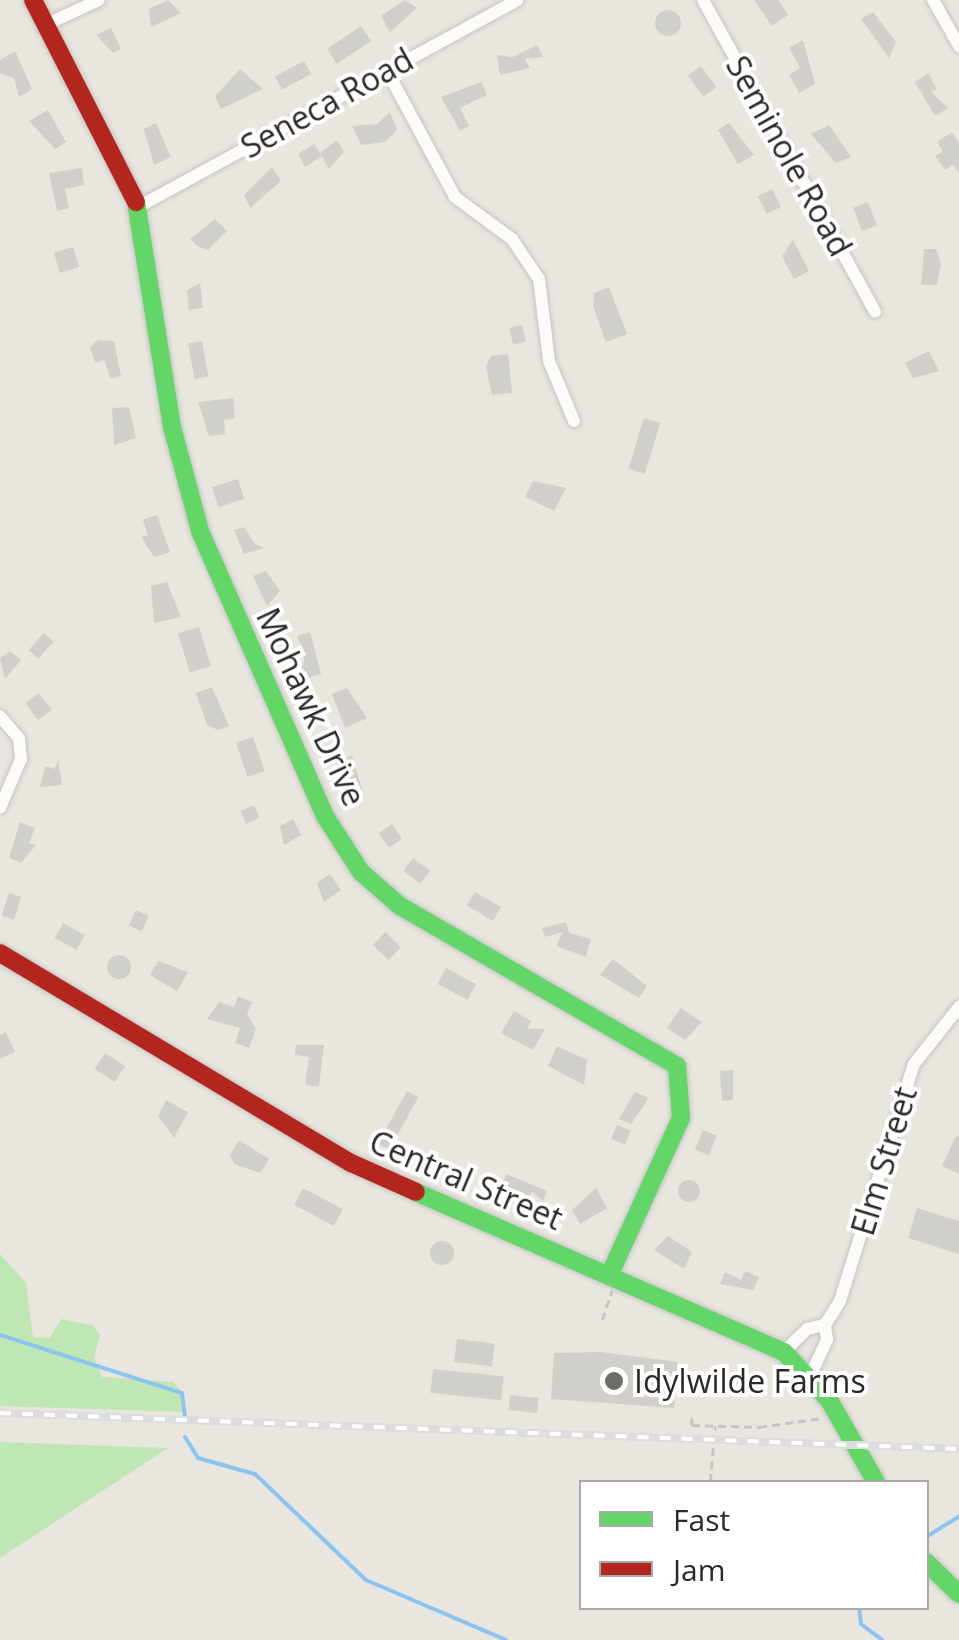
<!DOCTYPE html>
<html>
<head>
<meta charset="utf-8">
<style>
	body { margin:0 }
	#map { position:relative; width:959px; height:1640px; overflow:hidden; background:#e8e6de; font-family:"Open Sans",sans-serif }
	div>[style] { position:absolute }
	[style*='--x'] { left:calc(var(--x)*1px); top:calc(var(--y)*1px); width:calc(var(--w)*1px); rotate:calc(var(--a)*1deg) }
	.green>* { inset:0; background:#bfe7b4 }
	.stream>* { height:4px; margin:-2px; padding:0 2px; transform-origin:2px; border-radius:2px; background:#8bc4f0 }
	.building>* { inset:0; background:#d1cfc9; transform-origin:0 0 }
	.round { border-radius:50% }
	.path>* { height:2.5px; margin-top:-1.25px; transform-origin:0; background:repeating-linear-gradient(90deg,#c6c5c4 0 8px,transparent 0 13px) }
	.roads { filter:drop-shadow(0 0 2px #c5c4c4) drop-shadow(0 0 2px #c5c4c4) }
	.street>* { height:12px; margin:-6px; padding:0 6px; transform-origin:6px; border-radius:6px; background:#fcfbfa }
	.fast>* { height:18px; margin:-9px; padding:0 9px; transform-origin:9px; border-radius:9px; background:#63d668 }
	.jam>* { height:18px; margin:-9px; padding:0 9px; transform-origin:9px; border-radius:9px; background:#b3261e }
	.rail>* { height:8px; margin-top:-4px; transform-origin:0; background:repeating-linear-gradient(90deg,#fff 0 11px,#dddcde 0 22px); box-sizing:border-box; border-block:2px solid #dddcde }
	.dots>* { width:28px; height:28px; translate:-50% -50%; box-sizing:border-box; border:5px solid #fff; border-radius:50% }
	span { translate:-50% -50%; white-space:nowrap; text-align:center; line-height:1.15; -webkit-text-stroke:8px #fff; paint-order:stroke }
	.street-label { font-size:32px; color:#292929 }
	.poi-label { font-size:32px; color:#292929 }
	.left { translate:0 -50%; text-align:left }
	.legend { position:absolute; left:579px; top:1480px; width:350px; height:130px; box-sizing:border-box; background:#fff; border:2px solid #a9a9a9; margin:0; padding:12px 18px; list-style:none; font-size:30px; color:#292929 }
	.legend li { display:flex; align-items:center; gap:20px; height:50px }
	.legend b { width:50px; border:2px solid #a9a9a9 }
</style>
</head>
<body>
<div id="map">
	<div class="green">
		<i style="clip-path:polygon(0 1254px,26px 1283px,33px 1337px,50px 1338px,61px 1319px,92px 1325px,100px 1335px,94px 1358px,102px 1377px,173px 1382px,184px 1394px,184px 1412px,0 1406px)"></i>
		<i style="clip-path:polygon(0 1442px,168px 1448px,0 1558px)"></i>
	</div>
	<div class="stream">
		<i style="--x:0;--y:1335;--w:191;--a:17.7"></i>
		<i style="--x:182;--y:1393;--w:24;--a:83"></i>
		<i style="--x:185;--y:1437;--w:25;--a:58"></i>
		<i style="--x:198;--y:1458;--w:59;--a:15.7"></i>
		<i style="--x:255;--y:1474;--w:153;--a:43.7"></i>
		<i style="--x:366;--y:1580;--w:152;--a:23.2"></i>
		<i style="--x:926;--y:1537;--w:39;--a:-32"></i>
		<i style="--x:859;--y:1608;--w:16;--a:83"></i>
		<i style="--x:861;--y:1624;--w:26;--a:37"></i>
	</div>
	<div class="building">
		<i style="clip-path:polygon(168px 0,181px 13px,151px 27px,149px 9px)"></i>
		<i style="clip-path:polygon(405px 0,417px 8px,390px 32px,381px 16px)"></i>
		<i style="clip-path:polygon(754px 0,778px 0,788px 15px,772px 26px)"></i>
		<i class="round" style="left:655px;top:10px;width:26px;height:26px"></i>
		<i style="clip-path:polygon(873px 12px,896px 42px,889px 58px,861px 19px)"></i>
		<i style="left:361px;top:26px;width:18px;height:41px;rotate:56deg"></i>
		<i style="clip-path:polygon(111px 28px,121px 49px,113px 53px,96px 35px)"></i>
		<i style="clip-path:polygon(803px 40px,815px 84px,799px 93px,789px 75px,800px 68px,789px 48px)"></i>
		<i style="clip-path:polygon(537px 45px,543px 57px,525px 59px,530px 68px,500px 75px,497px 55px,513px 57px)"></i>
		<i style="clip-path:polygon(15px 51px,32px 89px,19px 97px,14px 78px,0 73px,0 60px)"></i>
		<i style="left:304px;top:61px;width:15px;height:33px;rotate:62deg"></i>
		<i style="left:701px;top:66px;width:26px;height:16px;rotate:54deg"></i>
		<i style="clip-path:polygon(240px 69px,263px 89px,221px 109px,215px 96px)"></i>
		<i style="clip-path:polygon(928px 73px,937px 89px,931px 92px,948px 108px,935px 116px,915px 82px)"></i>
		<i style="clip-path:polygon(481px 82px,487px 95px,460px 108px,469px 126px,460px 131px,441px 97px)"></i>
		<i style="clip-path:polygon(48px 110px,66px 142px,55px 149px,29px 121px)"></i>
		<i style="clip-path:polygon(390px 112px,397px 130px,385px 142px,361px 145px,352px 126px,377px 124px)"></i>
		<i style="clip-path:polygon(156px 123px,171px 157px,154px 165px,144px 129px)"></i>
		<i style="clip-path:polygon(729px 123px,754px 155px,738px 164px,718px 130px)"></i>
		<i style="clip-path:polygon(829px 125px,851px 157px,836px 163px,811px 134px)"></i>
		<i style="clip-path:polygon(952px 132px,959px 143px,959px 173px,953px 164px,945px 170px,935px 156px,943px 151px,937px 142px)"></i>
		<i style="clip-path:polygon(337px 140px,344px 152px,329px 169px,322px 156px,305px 167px,298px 154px,314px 144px,320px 153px)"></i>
		<i style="clip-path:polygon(272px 167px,281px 181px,250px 208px,244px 195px)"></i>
		<i style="clip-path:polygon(82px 168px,84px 185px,65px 189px,69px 208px,57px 211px,49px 173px)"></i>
		<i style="left:772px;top:189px;width:20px;height:16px;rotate:63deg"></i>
		<i style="left:868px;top:202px;width:25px;height:16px;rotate:69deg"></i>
		<i style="clip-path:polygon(215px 219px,227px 231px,208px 250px,197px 246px,190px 239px)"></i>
		<i style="clip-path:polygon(793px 240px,809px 271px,794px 279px,782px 256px)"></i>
		<i style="left:73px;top:247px;width:21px;height:20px;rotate:73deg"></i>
		<i style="clip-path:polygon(924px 249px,936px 249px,941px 264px,937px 285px,921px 285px)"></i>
		<i style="clip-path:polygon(200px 283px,203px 308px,189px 310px,187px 290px)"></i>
		<i style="clip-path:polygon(609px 287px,627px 334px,606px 342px,593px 306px,594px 293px)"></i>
		<i style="left:522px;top:325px;width:17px;height:13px;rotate:77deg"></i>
		<i style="clip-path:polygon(98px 340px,114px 341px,121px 376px,111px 379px,104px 360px,95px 363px,90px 347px)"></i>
		<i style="left:202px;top:341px;width:36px;height:14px;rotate:80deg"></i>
		<i style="clip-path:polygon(929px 351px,939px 371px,913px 378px,905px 363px)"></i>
		<i style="clip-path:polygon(508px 354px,512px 393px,492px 395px,486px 366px,491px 356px)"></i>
		<i style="clip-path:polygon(233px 398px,235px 419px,224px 420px,225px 434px,209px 436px,198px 402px)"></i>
		<i style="clip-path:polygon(129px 407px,136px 438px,114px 445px,112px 408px)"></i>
		<i style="left:644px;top:418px;width:17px;height:53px;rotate:17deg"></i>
		<i style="left:238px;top:479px;width:21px;height:27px;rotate:73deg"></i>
		<i style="clip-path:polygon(533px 481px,566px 488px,554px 511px,525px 497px)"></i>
		<i style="clip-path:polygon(157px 515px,170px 552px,154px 557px,141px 537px,148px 535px,143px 520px)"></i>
		<i style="clip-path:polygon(244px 527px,255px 544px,264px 548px,244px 554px,234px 530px)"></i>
		<i style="clip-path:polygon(266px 571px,280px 591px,267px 606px,253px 576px)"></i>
		<i style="clip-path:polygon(167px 582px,181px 617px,154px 623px,151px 586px)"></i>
		<i style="left:199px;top:627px;width:41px;height:22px;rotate:73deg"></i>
		<i style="clip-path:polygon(310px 632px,321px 674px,300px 680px,305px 654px,297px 636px)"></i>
		<i style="left:44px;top:633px;width:13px;height:23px;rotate:42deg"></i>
		<i style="clip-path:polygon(10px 651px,21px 660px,5px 679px,0 658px)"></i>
		<i style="clip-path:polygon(212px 687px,229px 726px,218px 730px,207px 725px,196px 693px)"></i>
		<i style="clip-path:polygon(347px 688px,367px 718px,345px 728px,332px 694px)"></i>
		<i style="left:39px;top:693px;width:21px;height:17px;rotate:53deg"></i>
		<i style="left:253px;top:737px;width:36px;height:18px;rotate:71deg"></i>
		<i style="clip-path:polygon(352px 756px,362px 789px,340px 792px,335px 759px)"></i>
		<i style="clip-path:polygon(58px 760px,62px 785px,40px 787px,45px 766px,55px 769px)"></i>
		<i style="left:254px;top:805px;width:14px;height:15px;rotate:65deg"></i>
		<i style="clip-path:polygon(293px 819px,301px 835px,284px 845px,280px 826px)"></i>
		<i style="clip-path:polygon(20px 822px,35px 828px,29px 843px,36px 845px,21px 863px,9px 858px)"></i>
		<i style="left:392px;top:824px;width:18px;height:16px;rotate:56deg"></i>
		<i style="left:413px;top:858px;width:21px;height:16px;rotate:37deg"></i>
		<i style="clip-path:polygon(330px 874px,341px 890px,324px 902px,317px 883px)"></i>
		<i style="left:475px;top:892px;width:30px;height:16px;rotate:30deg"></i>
		<i style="left:9px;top:893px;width:13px;height:24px;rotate:18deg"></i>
		<i style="left:136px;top:910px;width:14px;height:17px;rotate:25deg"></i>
		<i style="clip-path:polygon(566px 922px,569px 933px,591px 939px,586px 957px,556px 946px,563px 932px,545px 937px,542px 928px)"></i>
		<i style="left:63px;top:923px;width:25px;height:17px;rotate:29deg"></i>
		<i style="left:385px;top:932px;width:22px;height:18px;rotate:43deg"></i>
		<i class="round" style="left:107px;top:955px;width:24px;height:24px"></i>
		<i style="clip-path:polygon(613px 959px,647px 986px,639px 998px,600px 975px)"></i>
		<i style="clip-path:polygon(158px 961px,188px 972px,177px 991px,150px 975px)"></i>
		<i style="left:446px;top:968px;width:34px;height:18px;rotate:28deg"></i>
		<i style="clip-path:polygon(238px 996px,252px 1002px,247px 1014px,256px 1029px,249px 1048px,235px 1043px,240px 1028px,207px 1019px,219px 1002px,234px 1007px)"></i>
		<i style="clip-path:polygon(681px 1008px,702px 1022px,685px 1040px,667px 1028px)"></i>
		<i style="clip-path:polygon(514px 1011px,531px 1021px,527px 1029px,545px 1029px,533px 1050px,501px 1033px)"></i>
		<i style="clip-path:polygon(6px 1032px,15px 1052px,0 1059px,0 1035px)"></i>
		<i style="clip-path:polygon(296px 1045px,324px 1045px,319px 1087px,305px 1085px,309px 1057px,295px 1055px)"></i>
		<i style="clip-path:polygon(557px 1046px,587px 1060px,584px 1085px,548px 1066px)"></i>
		<i style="left:105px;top:1053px;width:24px;height:19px;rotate:33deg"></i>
		<i style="clip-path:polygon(733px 1070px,733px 1100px,722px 1101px,720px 1071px)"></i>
		<i style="left:407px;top:1091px;width:13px;height:60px;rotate:29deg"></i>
		<i style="clip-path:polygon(635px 1092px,649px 1098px,631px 1124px,619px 1119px)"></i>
		<i style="clip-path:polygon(166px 1100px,188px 1112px,174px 1138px,158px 1116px)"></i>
		<i style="left:617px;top:1125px;width:15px;height:15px;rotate:23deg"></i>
		<i style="left:703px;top:1130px;width:15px;height:21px;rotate:23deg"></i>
		<i style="clip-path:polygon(956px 1136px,959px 1137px,959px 1174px,942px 1166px)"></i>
		<i style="clip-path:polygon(239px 1140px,269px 1159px,260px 1173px,234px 1164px,230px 1155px)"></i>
		<i style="clip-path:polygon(506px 1174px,547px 1191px,543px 1202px,532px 1191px,529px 1199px,501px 1187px)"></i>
		<i class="round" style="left:678px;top:1180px;width:22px;height:22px"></i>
		<i style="left:303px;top:1188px;width:45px;height:19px;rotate:28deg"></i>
		<i style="clip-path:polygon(596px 1188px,607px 1208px,580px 1224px,572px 1210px)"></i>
		<i style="clip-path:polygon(917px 1208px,959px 1221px,959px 1254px,908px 1238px)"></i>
		<i style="clip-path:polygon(668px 1236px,692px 1252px,684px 1269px,654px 1250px)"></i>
		<i class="round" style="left:430px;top:1241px;width:24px;height:24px"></i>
		<i style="clip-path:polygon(745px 1271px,759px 1277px,753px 1290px,720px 1284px,725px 1272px,741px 1280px)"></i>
		<i style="left:457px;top:1339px;width:38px;height:23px;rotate:7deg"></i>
		<i style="clip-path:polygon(601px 1352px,678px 1362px,674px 1408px,551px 1399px,554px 1353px)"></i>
		<i style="left:433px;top:1369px;width:71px;height:24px;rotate:6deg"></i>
		<i style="left:510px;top:1395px;width:29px;height:15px;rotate:6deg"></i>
	</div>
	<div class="path">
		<i style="--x:602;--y:1320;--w:31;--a:-71"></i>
		<i style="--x:692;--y:1418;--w:7;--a:90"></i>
		<i style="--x:692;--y:1425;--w:67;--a:1.7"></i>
		<i style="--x:759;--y:1427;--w:64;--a:-8.1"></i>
		<i style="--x:710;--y:1482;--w:56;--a:-84.9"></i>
	</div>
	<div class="roads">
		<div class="street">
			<i style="--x:703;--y:0;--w:356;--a:61.1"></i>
			<i style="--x:933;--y:0;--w:53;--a:60.5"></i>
			<i style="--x:47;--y:24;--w:57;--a:-24.8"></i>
			<i style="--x:387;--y:71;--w:143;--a:61.6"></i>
			<i style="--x:455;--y:197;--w:71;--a:36.4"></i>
			<i style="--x:512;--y:239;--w:48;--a:56"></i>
			<i style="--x:539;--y:279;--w:83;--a:83"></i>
			<i style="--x:549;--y:361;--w:65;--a:67.4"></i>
			<i style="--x:138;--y:207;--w:432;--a:-28.6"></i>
			<i style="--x:0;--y:716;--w:30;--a:50"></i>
			<i style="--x:19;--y:739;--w:20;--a:84"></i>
			<i style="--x:21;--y:759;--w:53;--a:113.2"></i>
			<i style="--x:784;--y:1352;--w:33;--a:-45"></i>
			<i style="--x:807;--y:1329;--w:18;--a:-13"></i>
			<i style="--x:825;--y:1325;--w:28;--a:-58"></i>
			<i style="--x:840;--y:1301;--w:248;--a:-72.7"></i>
			<i style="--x:914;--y:1064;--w:73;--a:-51.7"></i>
			<i style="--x:811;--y:1374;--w:38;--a:-65"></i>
			<i style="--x:827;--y:1340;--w:15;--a:-98"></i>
		</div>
		<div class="fast">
			<i style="--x:136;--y:202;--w:228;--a:80.9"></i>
			<i style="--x:172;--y:427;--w:108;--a:74.9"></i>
			<i style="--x:200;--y:531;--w:311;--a:66.3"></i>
			<i style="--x:325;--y:816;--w:67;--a:57.3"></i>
			<i style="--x:361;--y:872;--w:52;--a:41.1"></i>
			<i style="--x:400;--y:906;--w:320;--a:30"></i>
			<i style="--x:677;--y:1066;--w:52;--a:85.6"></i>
			<i style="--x:681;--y:1118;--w:171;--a:114.5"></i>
			<i style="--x:416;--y:1192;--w:401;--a:23.5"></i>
			<i style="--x:784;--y:1352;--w:66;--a:46.8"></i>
			<i style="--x:829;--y:1400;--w:95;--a:60.2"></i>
			<i style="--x:926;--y:1562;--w:46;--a:44.1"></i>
		</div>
		<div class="jam">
			<i style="--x:33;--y:0;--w:227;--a:63"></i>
			<i style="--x:0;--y:953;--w:409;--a:30.9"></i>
			<i style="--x:351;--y:1163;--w:71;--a:24"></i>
		</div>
	</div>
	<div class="rail">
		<i style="--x:0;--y:1413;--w:960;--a:2.15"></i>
	</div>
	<div class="dots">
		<i style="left:614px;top:1381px;background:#6c6b68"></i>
	</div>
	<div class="street-label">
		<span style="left:327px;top:103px;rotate:-29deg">Seneca Road</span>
		<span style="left:789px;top:156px;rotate:61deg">Seminole Road</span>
		<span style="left:311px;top:707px;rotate:65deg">Mohawk Drive</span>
		<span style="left:884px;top:1161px;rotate:-73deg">Elm Street</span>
		<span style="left:466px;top:1180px;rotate:23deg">Central Street</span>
	</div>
	<div class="poi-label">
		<span class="left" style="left:634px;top:1381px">Idylwilde Farms</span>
	</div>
	<ul class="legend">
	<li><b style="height:12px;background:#63d668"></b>Fast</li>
	<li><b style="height:12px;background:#b3261e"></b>Jam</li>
	</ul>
</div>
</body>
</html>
